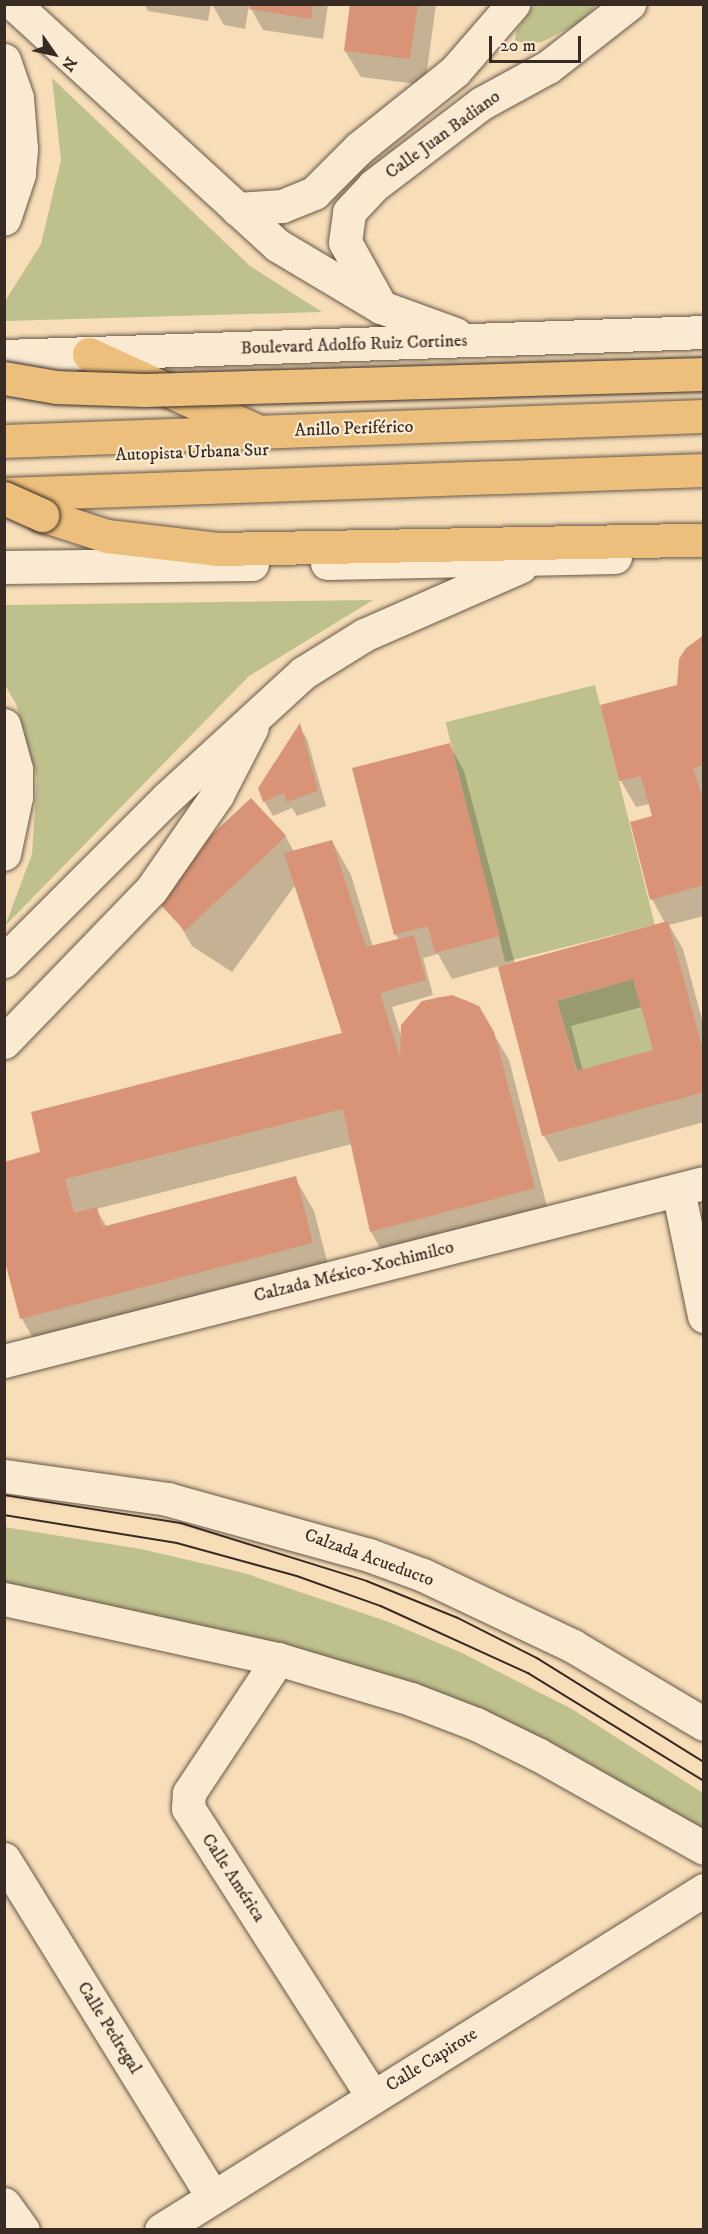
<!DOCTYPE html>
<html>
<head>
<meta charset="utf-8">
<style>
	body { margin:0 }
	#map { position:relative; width:708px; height:2234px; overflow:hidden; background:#f7deb8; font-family:"IM FELL DW Pica",serif }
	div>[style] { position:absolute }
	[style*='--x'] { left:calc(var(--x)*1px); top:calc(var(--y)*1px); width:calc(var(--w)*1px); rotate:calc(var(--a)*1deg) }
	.green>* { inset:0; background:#bfc18d; transform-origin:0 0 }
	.shadow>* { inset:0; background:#0003 }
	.building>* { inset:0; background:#d99477; transform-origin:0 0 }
	.roads { filter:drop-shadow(0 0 2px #685849) drop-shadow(0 0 2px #685849) }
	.street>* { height:33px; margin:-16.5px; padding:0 16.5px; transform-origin:16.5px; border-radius:16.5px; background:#faead1 }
	.secondary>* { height:33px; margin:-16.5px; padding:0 16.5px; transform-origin:16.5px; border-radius:16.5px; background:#faead1 }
	.highway>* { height:33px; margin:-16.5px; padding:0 16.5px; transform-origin:16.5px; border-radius:16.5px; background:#ecbf7c }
	.tram>* { height:1.5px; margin:-0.75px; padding:0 0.75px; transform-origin:0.75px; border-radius:0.75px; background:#382b24 }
	.bridges { filter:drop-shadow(0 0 2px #382b24) drop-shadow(0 0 2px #382b24) }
	.highway-bridge>* { height:33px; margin:-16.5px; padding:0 16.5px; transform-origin:16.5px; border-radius:16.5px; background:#ecbf7c }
	span { translate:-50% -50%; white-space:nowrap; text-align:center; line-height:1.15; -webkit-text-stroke:4.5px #faead1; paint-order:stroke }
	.street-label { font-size:18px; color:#382b24 }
	.frame { position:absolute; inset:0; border:6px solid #382b24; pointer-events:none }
	.north { position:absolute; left:24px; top:24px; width:60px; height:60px; -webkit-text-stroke:4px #faead1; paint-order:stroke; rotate:124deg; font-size:16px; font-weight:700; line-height:24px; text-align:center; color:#382b24 }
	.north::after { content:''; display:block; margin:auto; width:21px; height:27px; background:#382b24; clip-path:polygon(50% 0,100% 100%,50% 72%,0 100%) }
	.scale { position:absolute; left:489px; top:36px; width:92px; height:27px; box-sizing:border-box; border:3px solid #382b24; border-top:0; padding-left:8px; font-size:18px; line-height:21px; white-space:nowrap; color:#382b24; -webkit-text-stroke:4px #faead1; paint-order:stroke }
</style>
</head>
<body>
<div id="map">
	<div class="green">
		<i style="clip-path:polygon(534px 5px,597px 5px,579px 23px,542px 42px,525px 44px,515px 40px,516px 31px)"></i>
		<i style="clip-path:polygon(52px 78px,250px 266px,322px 312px,5px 321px,5px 301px,41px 244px,61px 160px)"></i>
		<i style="clip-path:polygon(373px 600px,249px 676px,5px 926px,32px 854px,37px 778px,16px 704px,5px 685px,5px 605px)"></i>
		<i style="left:595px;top:685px;width:247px;height:154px;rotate:76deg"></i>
		<i style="left:633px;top:979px;width:74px;height:79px;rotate:74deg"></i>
		<i style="clip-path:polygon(4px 1527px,141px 1549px,244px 1573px,389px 1622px,462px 1653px,572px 1709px,703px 1793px,703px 1839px,553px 1750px,5px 1591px)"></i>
	</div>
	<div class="shadow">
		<i style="clip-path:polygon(144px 4px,211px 4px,208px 21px,148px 11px)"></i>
		<i style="clip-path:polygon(212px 4px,328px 4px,323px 39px,263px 30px,249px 5px,245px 29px,224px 25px)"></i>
		<i style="clip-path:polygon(352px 4px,436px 4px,425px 85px,361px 77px,345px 51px)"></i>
		<i style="clip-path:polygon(evenodd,704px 637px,704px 916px,669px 925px,683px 949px,704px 1027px,704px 1122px,559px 1162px,544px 1136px,499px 966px,452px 979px,438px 954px,423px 958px,433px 995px,392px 1007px,402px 1039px,423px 1002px,438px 997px,466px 1000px,478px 1007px,509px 1060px,549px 1214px,390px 1265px,371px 1232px,352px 1144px,96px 1209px,107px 1227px,295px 1178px,314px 1211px,331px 1276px,41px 1352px,22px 1319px,4px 1253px,42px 1153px,344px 1034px,296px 884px,232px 972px,192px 946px,173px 913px,286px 837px,294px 852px,332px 841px,351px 875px,373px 947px,399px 940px,395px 934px,449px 744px,464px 771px,515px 964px,665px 923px,652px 899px,654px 817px,650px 804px,636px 807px,621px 781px,602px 706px,679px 686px,680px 659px,704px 637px,642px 1007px,654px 1051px,583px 1071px,571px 1026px,642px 1007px)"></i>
		<i style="clip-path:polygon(299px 726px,307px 739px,326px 806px,297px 816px,292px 808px,273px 816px,264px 801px)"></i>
	</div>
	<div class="building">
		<i style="clip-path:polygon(250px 4px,313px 4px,311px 19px,249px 9px)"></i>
		<i style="clip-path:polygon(350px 4px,418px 4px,410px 59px,344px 51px)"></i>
		<i style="clip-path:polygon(704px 635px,704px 765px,693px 768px,704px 802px,704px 885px,650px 900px,630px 822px,652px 816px,641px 776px,619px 781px,600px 705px,677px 685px,679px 659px,686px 648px)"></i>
		<i style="clip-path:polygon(300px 723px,318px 791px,287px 802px,284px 793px,263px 802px,258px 788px)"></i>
		<i style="clip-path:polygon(450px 743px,500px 936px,435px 953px,428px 926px,394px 935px,352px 768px)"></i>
		<i style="left:251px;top:798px;width:52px;height:139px;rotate:47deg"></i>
		<i style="clip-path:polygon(332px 840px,366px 947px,414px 935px,426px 980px,380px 993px,400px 1057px,401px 1025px,422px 1001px,452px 995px,479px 1006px,494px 1032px,535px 1188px,370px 1232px,343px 1109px,65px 1179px,74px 1213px,97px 1207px,102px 1227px,296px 1176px,313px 1243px,20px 1319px,4px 1258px,4px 1162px,40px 1152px,31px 1112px,342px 1033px,284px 853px)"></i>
		<i style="clip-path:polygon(evenodd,668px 921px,704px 1054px,704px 1092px,542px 1136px,498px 967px,668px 921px,633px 979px,653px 1050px,576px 1071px,557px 1000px,633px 979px)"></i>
	</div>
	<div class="roads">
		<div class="street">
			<i style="--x:237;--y:209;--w:45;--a:-3.8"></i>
			<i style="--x:282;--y:206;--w:35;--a:-22"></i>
			<i style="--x:314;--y:193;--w:64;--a:-45"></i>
			<i style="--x:359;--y:148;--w:123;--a:-38.7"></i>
			<i style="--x:455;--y:71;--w:89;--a:-49.1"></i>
			<i style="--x:381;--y:307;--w:74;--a:-119"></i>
			<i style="--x:345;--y:242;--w:30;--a:-82"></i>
			<i style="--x:349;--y:212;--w:35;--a:-47"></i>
			<i style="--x:373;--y:186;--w:137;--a:-37.3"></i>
			<i style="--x:482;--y:103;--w:75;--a:-28.6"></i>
			<i style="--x:548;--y:67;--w:103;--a:-37.9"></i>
			<i style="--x:678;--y:1190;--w:129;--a:78.3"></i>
			<i style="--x:4;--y:1476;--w:165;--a:8"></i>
			<i style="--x:167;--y:1499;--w:210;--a:15.5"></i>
			<i style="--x:369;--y:1555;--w:58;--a:20.3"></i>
			<i style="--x:423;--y:1575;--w:166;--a:25.3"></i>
			<i style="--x:573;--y:1646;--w:152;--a:30.8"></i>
			<i style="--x:278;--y:1659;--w:161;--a:123.6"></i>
			<i style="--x:189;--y:1793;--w:15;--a:94"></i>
			<i style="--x:188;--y:1808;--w:343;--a:57.4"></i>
			<i style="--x:4;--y:1859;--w:397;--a:58.3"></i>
			<i style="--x:4;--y:2204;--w:32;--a:54"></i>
			<i style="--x:161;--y:2230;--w:641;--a:-32.05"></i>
		</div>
		<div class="secondary">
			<i style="--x:14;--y:4;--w:357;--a:42.5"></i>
			<i style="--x:277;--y:245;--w:121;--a:30.8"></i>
			<i style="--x:381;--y:307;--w:79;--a:20"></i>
			<i style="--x:4;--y:60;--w:40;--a:71.1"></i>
			<i style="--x:17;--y:98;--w:51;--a:85.5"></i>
			<i style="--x:21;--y:149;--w:25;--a:95"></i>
			<i style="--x:19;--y:174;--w:47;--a:108.4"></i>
			<i style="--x:4;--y:356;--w:700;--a:-1.96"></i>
			<i style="--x:327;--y:563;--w:288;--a:-1.2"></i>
			<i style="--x:4;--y:567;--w:248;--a:-0.7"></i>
			<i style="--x:4;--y:725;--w:46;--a:74.7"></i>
			<i style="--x:16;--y:769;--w:28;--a:90"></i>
			<i style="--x:16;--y:797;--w:58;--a:101.9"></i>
			<i style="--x:4;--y:961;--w:231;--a:-45"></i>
			<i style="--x:167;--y:798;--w:185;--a:-42.6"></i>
			<i style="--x:303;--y:673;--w:72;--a:-31.9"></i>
			<i style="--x:364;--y:635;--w:171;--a:-23.7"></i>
			<i style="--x:4;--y:1042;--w:211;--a:-46"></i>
			<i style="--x:151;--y:890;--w:116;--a:-55.2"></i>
			<i style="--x:217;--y:795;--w:76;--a:-62.8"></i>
			<i style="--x:4;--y:1361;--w:722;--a:-14.27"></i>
			<i style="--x:4;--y:1599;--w:280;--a:12.4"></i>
			<i style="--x:278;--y:1659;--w:139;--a:16.7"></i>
			<i style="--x:411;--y:1699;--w:70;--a:21"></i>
			<i style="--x:476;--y:1724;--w:70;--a:26.2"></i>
			<i style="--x:539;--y:1755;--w:189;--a:29.4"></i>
		</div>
		<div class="highway">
			<i style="--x:89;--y:354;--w:180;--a:24.6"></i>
			<i style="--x:4;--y:441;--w:700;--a:-2.05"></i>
			<i style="--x:4;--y:494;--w:700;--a:-1.96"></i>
			<i style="--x:42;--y:515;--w:68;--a:17.9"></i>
			<i style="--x:107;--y:536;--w:111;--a:6.7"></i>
			<i style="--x:217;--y:549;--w:487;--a:-1.1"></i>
		</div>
	</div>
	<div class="tram">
		<i style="--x:4;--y:1495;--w:179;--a:9"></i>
		<i style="--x:181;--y:1523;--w:195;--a:17.3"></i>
		<i style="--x:367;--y:1581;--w:98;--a:22.1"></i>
		<i style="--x:458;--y:1618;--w:89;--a:26.9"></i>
		<i style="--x:537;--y:1658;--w:197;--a:31.9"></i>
		<i style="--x:4;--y:1515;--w:175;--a:9.2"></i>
		<i style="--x:177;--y:1543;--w:124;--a:15.4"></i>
		<i style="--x:297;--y:1576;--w:89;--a:19.7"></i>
		<i style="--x:381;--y:1606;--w:162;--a:24.5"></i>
		<i style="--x:528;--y:1673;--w:206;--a:31.5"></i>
	</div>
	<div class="bridges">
		<div class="highway-bridge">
			<i style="--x:4;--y:378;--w:53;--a:9.8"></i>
			<i style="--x:56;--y:387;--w:88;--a:2"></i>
			<i style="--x:144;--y:390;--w:560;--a:-1.64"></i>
			<i style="--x:4;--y:498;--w:42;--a:24.1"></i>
		</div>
	</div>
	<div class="street-label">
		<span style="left:443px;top:135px;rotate:-36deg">Calle Juan Badiano</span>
		<span style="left:354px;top:345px;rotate:-2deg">Boulevard Adolfo Ruiz Cortines</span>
		<span style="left:354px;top:429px;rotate:-2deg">Anillo Periférico</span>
		<span style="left:192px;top:453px;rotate:-2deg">Autopista Urbana Sur</span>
		<span style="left:354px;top:1272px;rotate:-14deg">Calzada México-Xochimilco</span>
		<span style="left:369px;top:1558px;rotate:20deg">Calzada Acueducto</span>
		<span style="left:233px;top:1878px;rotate:57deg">Calle América</span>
		<span style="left:109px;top:2028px;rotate:58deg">Calle Pedregal</span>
		<span style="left:432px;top:2060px;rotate:-32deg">Calle Capirote</span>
	</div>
	<div class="frame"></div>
	<div class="north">N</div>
	<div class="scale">20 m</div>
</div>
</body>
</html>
